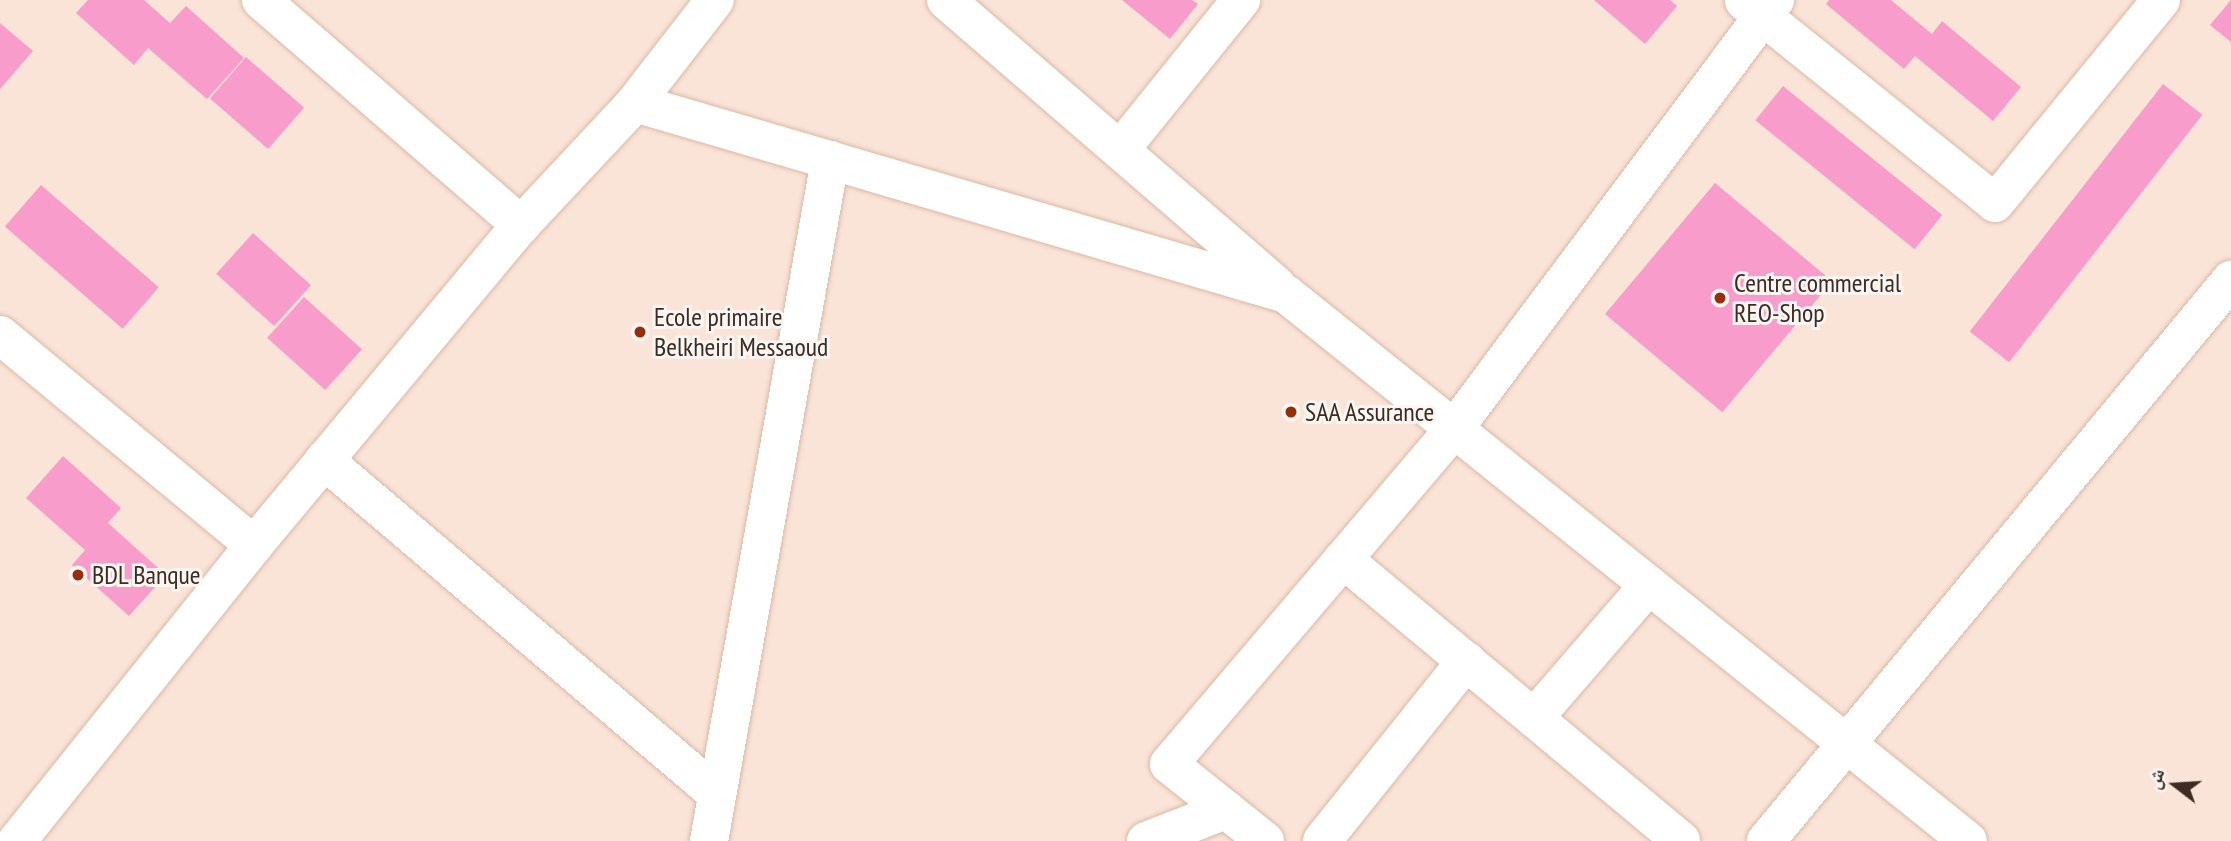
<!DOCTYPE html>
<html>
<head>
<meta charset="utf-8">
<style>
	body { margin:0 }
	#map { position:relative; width:2231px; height:841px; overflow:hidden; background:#fae4d8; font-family:"PT Sans Narrow","Noto Naskh Arabic",sans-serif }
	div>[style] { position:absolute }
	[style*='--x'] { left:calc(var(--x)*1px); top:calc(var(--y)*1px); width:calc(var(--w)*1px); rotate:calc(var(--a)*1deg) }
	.building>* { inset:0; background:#f79ccb; transform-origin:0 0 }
	.roads { filter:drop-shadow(0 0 2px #dcb9a5) drop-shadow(0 0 2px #dcb9a5) }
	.minor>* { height:38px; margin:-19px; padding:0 19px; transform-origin:19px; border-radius:19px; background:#fff }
	.dots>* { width:19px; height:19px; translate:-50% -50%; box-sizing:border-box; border:4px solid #fcf5f1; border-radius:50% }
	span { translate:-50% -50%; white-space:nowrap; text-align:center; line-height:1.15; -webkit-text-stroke:6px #fcf5f1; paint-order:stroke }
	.poi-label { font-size:26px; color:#3b2d25 }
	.left { translate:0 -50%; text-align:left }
	.north { position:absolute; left:2140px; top:750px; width:70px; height:70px; -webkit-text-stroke:5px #fcf5f1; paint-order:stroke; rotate:287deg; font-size:19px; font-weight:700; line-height:28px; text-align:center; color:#3b2d25 }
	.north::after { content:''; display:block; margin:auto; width:24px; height:32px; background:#3b2d25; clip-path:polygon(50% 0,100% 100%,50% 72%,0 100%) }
</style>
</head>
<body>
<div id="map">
	<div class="building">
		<i style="clip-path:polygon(88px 0,144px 0,170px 23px,186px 6px,244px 58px,207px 99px,148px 48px,134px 65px,76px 13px)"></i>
		<i style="clip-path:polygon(1122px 0,1192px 0,1198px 4px,1170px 39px)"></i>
		<i style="clip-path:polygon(1594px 0,1670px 0,1677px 6px,1645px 44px)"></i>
		<i style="clip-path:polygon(1829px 0,1891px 0,1932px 34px,1942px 21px,2021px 87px,1993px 121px,1915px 56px,1904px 69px,1826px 4px)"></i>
		<i style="clip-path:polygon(2231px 0,2231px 42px,2210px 25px)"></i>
		<i style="clip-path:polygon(0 23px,33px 51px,0 89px)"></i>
		<i style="left:246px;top:57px;width:77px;height:55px;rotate:41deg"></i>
		<i style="left:2163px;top:84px;width:50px;height:314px;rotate:38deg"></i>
		<i style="left:1783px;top:86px;width:205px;height:44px;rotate:39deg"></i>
		<i style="left:1715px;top:183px;width:153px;height:171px;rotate:40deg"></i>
		<i style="left:41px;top:185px;width:156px;height:55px;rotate:41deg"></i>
		<i style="left:253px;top:233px;width:78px;height:55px;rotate:42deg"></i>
		<i style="left:304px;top:297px;width:78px;height:55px;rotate:42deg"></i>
		<i style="clip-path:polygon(63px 456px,121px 508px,108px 523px,166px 575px,129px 616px,72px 565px,85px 550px,26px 498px)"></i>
	</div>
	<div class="roads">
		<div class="minor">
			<i style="--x:261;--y:0;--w:344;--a:40.9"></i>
			<i style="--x:946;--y:0;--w:437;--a:40.8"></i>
			<i style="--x:1744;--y:1;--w:322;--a:38.8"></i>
			<i style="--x:1995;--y:203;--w:262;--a:-50.7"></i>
			<i style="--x:635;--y:103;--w:678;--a:16.35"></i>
			<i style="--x:1286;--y:294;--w:874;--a:38.73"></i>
			<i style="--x:1120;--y:150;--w:193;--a:-51.1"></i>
			<i style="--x:0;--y:335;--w:330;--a:39.6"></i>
			<i style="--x:324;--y:460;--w:516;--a:40.36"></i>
			<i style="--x:1343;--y:559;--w:440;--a:39.8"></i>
			<i style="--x:1534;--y:718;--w:176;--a:-49.2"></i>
			<i style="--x:17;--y:841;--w:379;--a:-51.3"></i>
			<i style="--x:254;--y:545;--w:417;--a:-50.2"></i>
			<i style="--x:521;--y:225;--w:167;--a:-46.9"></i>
			<i style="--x:635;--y:103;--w:130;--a:-52.2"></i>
			<i style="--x:709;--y:841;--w:692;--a:-79.92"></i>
			<i style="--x:1146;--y:841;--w:86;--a:-21.2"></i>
			<i style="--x:1265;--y:841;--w:123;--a:-141.3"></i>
			<i style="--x:1169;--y:764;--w:440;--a:-49.6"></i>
			<i style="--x:1454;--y:429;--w:536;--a:-53.19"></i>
			<i style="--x:1322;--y:841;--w:231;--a:-51.3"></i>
			<i style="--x:1766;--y:841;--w:729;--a:-50.35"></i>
		</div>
	</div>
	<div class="dots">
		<i style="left:1720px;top:298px;background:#952e0a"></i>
		<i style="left:640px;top:332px;background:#952e0a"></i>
		<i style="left:1291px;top:412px;background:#952e0a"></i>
		<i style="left:78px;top:575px;background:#952e0a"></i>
	</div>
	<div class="poi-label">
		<span class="left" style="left:1734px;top:298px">Centre commercial<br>REO-Shop</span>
		<span class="left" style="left:654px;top:332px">Ecole primaire<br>Belkheiri Messaoud</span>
		<span class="left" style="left:1305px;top:412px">SAA Assurance</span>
		<span class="left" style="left:92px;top:575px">BDL Banque</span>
	</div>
	<div class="north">ش</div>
</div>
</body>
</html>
